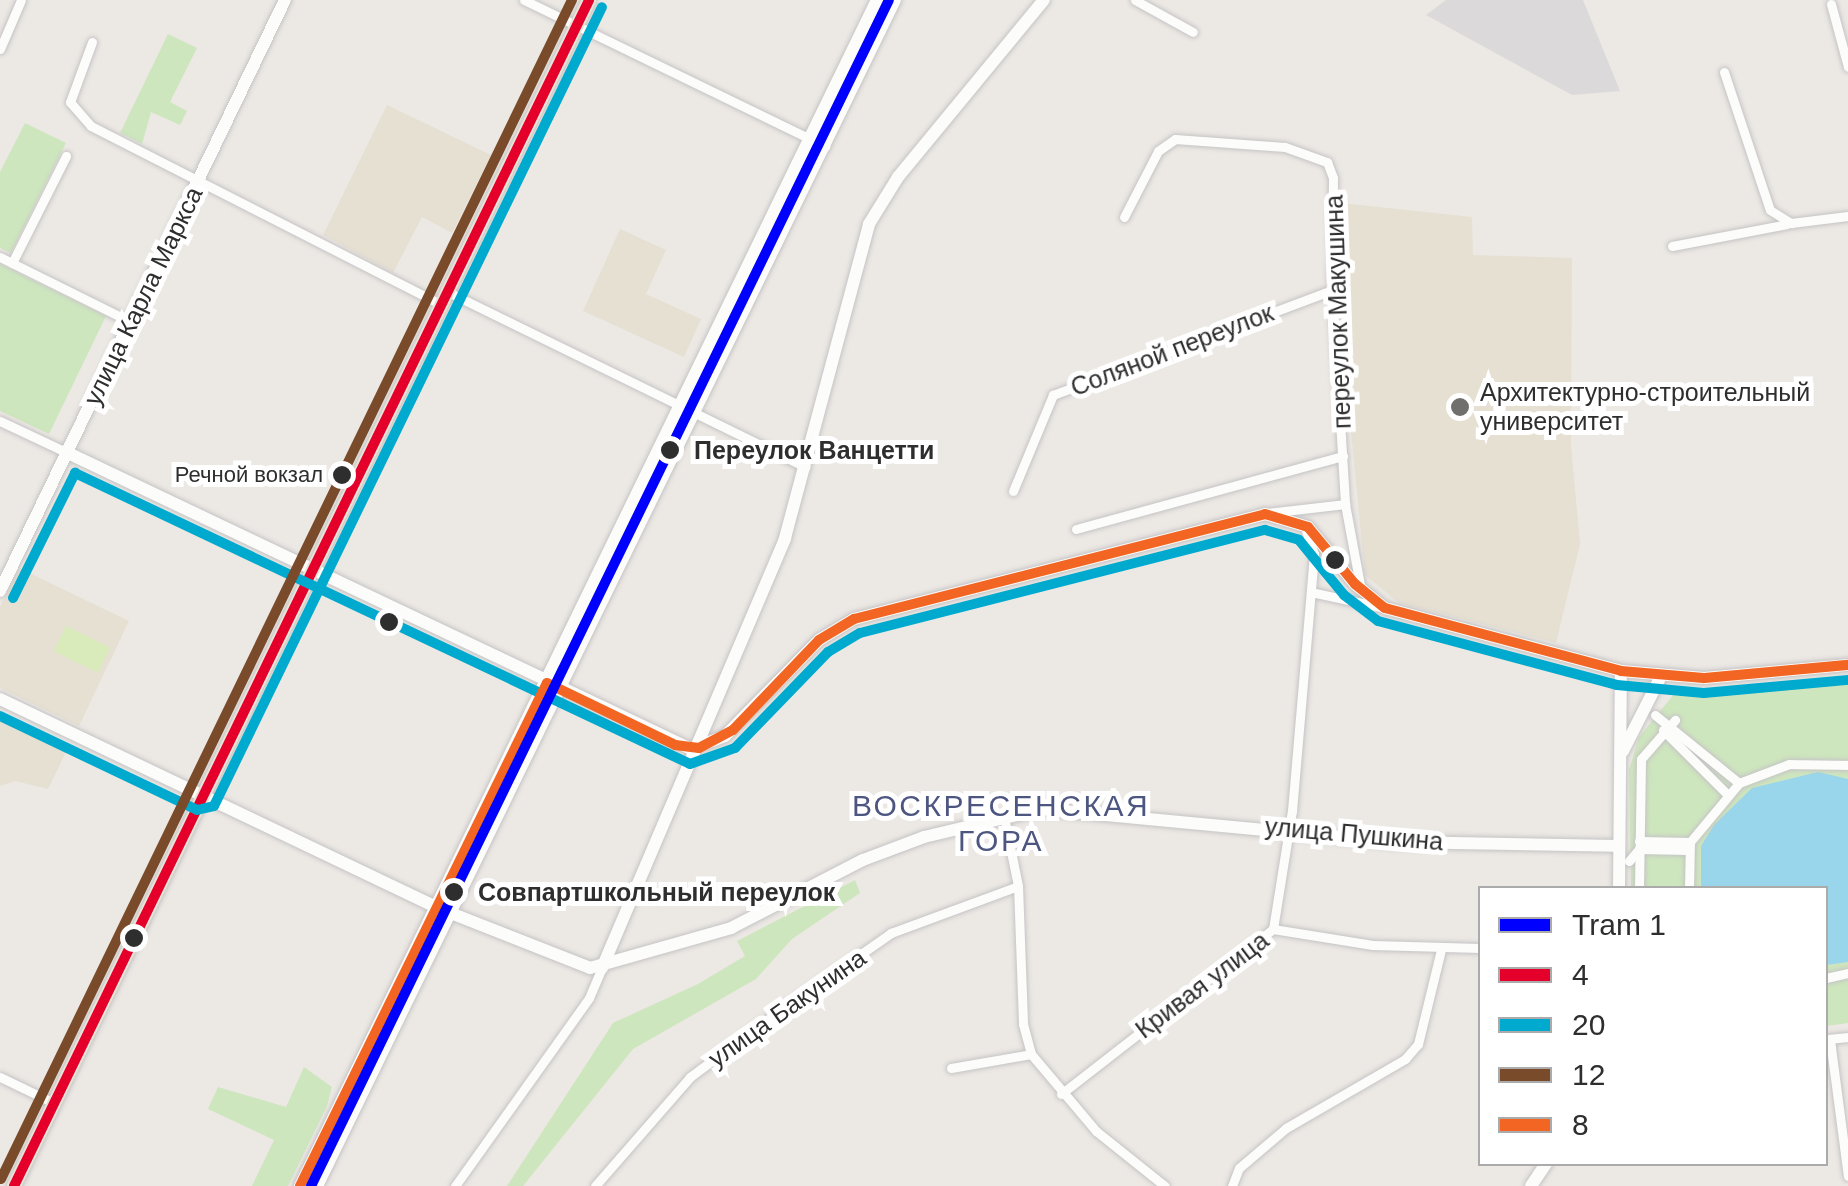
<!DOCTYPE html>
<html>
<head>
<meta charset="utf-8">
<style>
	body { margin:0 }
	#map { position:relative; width:1848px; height:1186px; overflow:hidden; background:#ece8e4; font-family:Helvetica,sans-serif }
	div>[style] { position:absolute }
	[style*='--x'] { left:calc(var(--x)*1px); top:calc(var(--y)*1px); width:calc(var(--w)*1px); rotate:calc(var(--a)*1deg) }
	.industrial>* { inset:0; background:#dcd9db }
	.education>* { inset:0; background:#e6e0d3 }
	.green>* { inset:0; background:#cee6be }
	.pitch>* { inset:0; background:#d9eabb; transform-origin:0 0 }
	.water>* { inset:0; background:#99d6ec }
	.roads { filter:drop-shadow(0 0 2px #c5c4c5) drop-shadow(0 0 2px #c5c4c5) }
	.street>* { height:9px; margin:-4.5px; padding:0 4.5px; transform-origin:4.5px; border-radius:4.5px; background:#fcfcfb }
	.secondary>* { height:12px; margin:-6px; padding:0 6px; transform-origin:6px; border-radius:6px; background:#fcfcfb }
	.primary>* { height:14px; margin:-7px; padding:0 7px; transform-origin:7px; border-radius:7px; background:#e8e4d6 }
	.bus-1>* { height:10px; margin:-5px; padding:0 5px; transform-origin:5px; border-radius:5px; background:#e4002b }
	.bus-2>* { height:10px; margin:-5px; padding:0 5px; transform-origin:5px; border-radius:5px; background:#00a9ce }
	.bus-3>* { height:10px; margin:-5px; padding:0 5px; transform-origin:5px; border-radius:5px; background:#7a4b2a }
	.bus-4>* { height:10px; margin:-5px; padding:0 5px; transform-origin:5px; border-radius:5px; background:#f26522 }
	.tram-1>* { height:10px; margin:-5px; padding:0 5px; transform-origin:5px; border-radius:5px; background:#00f }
	.dots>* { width:28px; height:28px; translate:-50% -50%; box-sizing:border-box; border:5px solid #fff; border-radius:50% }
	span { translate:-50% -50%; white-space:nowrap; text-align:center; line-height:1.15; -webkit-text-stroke:10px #fff; paint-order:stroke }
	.bus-label { font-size:22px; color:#2e2e2e }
	.right { translate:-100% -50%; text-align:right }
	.street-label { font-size:25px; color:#2e2e2e }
	.poi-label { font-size:25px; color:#2e2e2e }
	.left { translate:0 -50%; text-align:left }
	.stop-label { font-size:25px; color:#2e2e2e; font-weight:700 }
	.quarter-label { font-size:30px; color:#4d5680; letter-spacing:2.5px }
	.legend { position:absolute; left:1478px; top:886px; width:350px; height:280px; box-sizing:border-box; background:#fff; border:2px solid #ababab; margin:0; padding:12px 18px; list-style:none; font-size:30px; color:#2e2e2e }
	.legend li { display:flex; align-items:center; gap:20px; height:50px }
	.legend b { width:50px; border:2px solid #ababab }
</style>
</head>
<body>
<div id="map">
	<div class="industrial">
		<i style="clip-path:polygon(1446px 0,1583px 0,1620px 91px,1572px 95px,1426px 15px)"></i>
	</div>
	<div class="education">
		<i style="clip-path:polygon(387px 105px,491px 155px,452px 233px,422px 217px,393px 273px,323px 235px)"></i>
		<i style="clip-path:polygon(1341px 203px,1472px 217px,1473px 255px,1572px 258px,1571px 445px,1580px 544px,1556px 643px,1399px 603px,1365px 575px,1345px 369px)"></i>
		<i style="clip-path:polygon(620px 229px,666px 250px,646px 294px,701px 319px,684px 357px,583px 311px)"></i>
		<i style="clip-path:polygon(19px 568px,129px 621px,79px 726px,0 688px,0 607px)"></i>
		<i style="clip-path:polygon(0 716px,68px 748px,48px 789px,15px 781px,0 786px)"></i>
	</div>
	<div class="green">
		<i style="clip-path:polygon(168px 34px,197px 48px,170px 102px,187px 111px,180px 125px,151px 112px,142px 144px,120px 133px)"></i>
		<i style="clip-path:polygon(25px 123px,66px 143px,11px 253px,0 248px,0 172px)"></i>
		<i style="clip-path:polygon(0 264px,106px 316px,49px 434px,0 411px)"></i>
		<i style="clip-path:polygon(1848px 676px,1848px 1023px,1827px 1026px,1828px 1032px,1826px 1032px,1826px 888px,1631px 888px,1629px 770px,1639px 737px,1674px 694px)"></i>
		<i style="clip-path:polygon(855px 880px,860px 893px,792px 939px,756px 979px,633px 1049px,523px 1186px,507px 1186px,613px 1023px,698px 984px,745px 956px,737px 941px)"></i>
		<i style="clip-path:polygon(304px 1067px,332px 1087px,327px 1106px,288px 1186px,252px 1186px,274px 1140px,208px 1109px,218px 1087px,286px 1107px)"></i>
	</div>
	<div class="pitch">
		<i style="left:66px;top:626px;width:49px;height:28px;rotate:26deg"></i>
	</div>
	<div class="water">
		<i style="clip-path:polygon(1818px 772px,1848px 779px,1848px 962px,1826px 965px,1826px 888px,1701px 888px,1701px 846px,1714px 825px,1752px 788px)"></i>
	</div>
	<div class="roads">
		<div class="street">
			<i style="--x:524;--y:0;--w:335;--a:25.9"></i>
			<i style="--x:1135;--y:0;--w:66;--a:28.9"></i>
			<i style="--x:1831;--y:4;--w:65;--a:74.9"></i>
			<i style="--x:92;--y:42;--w:64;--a:110.1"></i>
			<i style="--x:70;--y:102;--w:32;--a:49"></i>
			<i style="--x:91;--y:126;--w:394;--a:27"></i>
			<i style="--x:0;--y:49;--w:53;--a:-66.8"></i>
			<i style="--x:1724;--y:72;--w:145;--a:71.6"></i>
			<i style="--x:1770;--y:210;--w:25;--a:32"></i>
			<i style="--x:1791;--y:223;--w:57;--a:-7"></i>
			<i style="--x:1124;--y:217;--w:74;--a:-62.7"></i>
			<i style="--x:1158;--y:151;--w:21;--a:-35"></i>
			<i style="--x:1175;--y:139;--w:110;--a:4.2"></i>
			<i style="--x:1285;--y:147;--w:45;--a:19.7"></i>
			<i style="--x:1327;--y:162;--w:17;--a:69"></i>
			<i style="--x:1333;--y:178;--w:112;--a:90.5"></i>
			<i style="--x:1332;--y:290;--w:214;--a:86.5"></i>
			<i style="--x:1345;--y:504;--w:82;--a:79.5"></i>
			<i style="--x:1672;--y:246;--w:117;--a:-10.8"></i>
			<i style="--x:0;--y:257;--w:144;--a:26.4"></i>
			<i style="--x:12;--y:263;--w:120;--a:-63.2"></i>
			<i style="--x:448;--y:292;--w:398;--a:26.1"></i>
			<i style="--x:0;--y:421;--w:75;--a:25.2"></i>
			<i style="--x:1013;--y:491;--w:104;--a:-67.4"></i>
			<i style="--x:1053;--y:395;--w:298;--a:-20.6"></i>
			<i style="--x:1267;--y:513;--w:79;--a:-6.6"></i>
			<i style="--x:1076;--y:529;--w:277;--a:-15.3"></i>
			<i style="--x:1311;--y:592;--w:72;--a:12.1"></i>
			<i style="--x:1655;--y:715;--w:108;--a:39"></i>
			<i style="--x:1663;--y:730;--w:91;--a:45"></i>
			<i style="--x:1004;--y:817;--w:70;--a:78.5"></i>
			<i style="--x:1018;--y:886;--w:138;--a:87.9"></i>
			<i style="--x:1023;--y:1024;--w:31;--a:75"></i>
			<i style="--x:1031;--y:1054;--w:101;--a:49.8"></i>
			<i style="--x:1096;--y:1131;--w:88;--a:38.6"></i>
			<i style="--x:1639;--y:841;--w:51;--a:1.1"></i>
			<i style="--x:1629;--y:861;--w:16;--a:-50"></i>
			<i style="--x:1639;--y:849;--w:48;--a:1.2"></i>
			<i style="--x:1639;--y:888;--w:129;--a:-89.1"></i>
			<i style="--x:1641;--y:759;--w:52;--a:-48.9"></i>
			<i style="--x:1689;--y:888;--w:46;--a:-88.8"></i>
			<i style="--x:1690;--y:842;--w:77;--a:-50.3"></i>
			<i style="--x:1739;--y:783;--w:53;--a:-20.8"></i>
			<i style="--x:1789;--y:764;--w:59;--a:1"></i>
			<i style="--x:1273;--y:929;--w:120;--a:-80.9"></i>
			<i style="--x:1292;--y:811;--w:258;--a:-85.1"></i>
			<i style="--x:1314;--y:554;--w:24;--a:-109"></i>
			<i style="--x:1826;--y:978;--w:23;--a:-13"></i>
			<i style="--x:1828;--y:1039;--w:20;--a:-6"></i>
			<i style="--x:1830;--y:1040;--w:137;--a:82.5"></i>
			<i style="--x:951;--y:1068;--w:81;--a:-9.9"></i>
			<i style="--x:0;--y:1077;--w:60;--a:25.7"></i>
			<i style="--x:1061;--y:1094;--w:269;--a:-37.9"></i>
			<i style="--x:1273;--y:929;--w:101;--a:9.1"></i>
			<i style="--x:1373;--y:945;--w:107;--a:1.6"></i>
			<i style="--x:455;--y:1186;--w:231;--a:-54.5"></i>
			<i style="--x:589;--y:998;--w:33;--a:-67"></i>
			<i style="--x:595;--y:1186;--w:145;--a:-48.9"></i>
			<i style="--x:690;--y:1077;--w:89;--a:-36.7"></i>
			<i style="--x:761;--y:1024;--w:159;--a:-35"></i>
			<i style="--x:891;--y:933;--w:135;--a:-20.3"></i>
			<i style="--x:1232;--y:1186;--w:19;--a:-69"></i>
			<i style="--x:1239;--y:1168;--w:62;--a:-40.4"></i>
			<i style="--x:1286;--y:1128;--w:138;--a:-30.1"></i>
			<i style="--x:1405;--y:1059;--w:20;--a:-49"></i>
			<i style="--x:1418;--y:1044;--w:97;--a:-76.3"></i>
		</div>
		<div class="secondary">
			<i style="--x:68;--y:453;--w:690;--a:25.41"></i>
			<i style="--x:691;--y:749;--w:36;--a:-21"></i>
			<i style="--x:725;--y:736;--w:134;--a:-45.6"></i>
			<i style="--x:819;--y:640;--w:41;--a:-31"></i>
			<i style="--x:854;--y:619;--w:424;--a:-14.3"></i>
			<i style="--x:1265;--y:514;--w:45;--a:16.8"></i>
			<i style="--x:1308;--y:527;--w:74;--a:50.5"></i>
			<i style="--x:1355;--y:584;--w:38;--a:39"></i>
			<i style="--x:1385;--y:608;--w:244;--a:14.9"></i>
			<i style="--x:1621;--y:671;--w:83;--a:4.8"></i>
			<i style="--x:1704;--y:678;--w:145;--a:-5.2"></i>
			<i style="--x:0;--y:591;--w:656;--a:-64.26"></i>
			<i style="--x:0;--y:699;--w:491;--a:25.5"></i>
			<i style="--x:443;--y:910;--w:158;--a:21.5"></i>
			<i style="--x:590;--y:968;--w:147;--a:-15.8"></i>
			<i style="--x:731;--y:928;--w:148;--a:-27.3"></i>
			<i style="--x:863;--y:860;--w:65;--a:-20.7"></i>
			<i style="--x:924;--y:837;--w:121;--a:-13.3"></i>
			<i style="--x:1042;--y:809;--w:354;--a:5.4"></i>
			<i style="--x:1394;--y:842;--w:222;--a:1"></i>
			<i style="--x:1623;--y:751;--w:82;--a:-63.1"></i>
			<i style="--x:1619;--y:888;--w:217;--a:-89.5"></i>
			<i style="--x:602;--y:968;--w:467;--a:-66.9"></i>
			<i style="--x:785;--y:538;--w:325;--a:-75"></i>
			<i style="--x:869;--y:224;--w:55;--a:-58.3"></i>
			<i style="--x:898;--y:177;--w:229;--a:-50.5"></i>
			<i style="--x:300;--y:1186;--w:1319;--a:-64.06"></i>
			<i style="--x:317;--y:1186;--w:1319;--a:-64.02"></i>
			<i style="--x:1531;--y:1186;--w:27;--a:-56"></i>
		</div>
		<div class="primary">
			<i style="--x:14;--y:1186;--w:1318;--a:-64.13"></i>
		</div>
	</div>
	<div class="bus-1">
		<i style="--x:14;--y:1186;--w:1318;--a:-64.13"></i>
	</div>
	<div class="bus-2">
		<i style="--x:13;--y:598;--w:140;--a:-63.6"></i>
		<i style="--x:75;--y:473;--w:680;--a:25.32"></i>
		<i style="--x:690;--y:764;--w:48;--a:-19.6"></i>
		<i style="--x:735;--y:748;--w:134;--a:-45.9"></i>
		<i style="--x:828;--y:652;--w:37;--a:-31"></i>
		<i style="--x:860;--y:633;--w:418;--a:-14.3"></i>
		<i style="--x:1265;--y:530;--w:35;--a:16"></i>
		<i style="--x:1299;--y:540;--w:71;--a:50.7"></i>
		<i style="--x:1344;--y:595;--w:43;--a:37.4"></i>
		<i style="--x:1378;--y:621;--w:247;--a:15"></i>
		<i style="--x:1617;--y:685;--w:87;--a:5.3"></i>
		<i style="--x:1704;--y:693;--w:145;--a:-5.2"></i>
		<i style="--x:0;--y:716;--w:218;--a:25.5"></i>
		<i style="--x:197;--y:810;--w:17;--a:-13"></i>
		<i style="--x:214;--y:806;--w:888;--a:-64.1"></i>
	</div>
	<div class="bus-3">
		<i style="--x:1;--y:1179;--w:1310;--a:-64.16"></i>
	</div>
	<div class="bus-4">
		<i style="--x:300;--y:1186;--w:560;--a:-63.85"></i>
		<i style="--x:547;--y:683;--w:142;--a:25.8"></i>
		<i style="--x:675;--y:745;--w:24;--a:7"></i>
		<i style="--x:699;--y:748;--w:38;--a:-28"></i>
		<i style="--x:733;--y:730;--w:124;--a:-46.3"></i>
		<i style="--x:819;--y:640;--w:41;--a:-31"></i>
		<i style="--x:854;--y:619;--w:424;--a:-14.3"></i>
		<i style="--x:1265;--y:514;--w:45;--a:16.8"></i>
		<i style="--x:1308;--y:527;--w:74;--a:50.5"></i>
		<i style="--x:1355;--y:584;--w:38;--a:39"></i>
		<i style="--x:1385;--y:608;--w:244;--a:14.9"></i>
		<i style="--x:1621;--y:671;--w:83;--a:4.8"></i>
		<i style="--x:1704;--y:678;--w:145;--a:-5.2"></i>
	</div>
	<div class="tram-1">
		<i style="--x:311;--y:1186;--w:1319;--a:-64.02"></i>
	</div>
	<div class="dots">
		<i style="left:1460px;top:407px;background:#706f6e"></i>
		<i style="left:670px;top:450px;background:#2e2e2e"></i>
		<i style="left:342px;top:475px;background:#2e2e2e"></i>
		<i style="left:1335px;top:560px;background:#2e2e2e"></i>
		<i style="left:389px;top:622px;background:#2e2e2e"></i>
		<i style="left:454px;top:892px;background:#2e2e2e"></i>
		<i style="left:134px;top:938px;background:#2e2e2e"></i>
	</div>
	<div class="bus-label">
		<span class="right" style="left:323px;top:475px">Речной вокзал</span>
	</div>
	<div class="street-label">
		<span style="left:143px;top:296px;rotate:-64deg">улица Карла Маркса</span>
		<span style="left:1338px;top:312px;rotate:-92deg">переулок Макушина</span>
		<span style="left:1172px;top:350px;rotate:-21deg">Соляной переулок</span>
		<span style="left:1354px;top:834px;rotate:5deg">улица Пушкина</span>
		<span style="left:1202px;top:985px;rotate:-37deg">Кривая улица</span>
		<span style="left:787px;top:1008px;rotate:-35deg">улица Бакунина</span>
	</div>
	<div class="poi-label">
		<span class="left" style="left:1480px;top:407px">Архитектурно-строительный<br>университет</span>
	</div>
	<div class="stop-label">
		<span class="left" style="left:694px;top:450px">Переулок Ванцетти</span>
		<span class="left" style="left:478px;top:892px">Совпартшкольный переулок</span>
	</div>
	<div class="quarter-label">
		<span style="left:1001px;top:823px">ВОСКРЕСЕНСКАЯ<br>ГОРА</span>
	</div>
	<ul class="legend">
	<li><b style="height:12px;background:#00f"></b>Tram 1</li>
	<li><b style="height:12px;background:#e4002b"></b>4</li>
	<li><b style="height:12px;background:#00a9ce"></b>20</li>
	<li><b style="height:12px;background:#7a4b2a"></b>12</li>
	<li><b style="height:12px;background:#f26522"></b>8</li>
	</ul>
</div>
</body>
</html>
